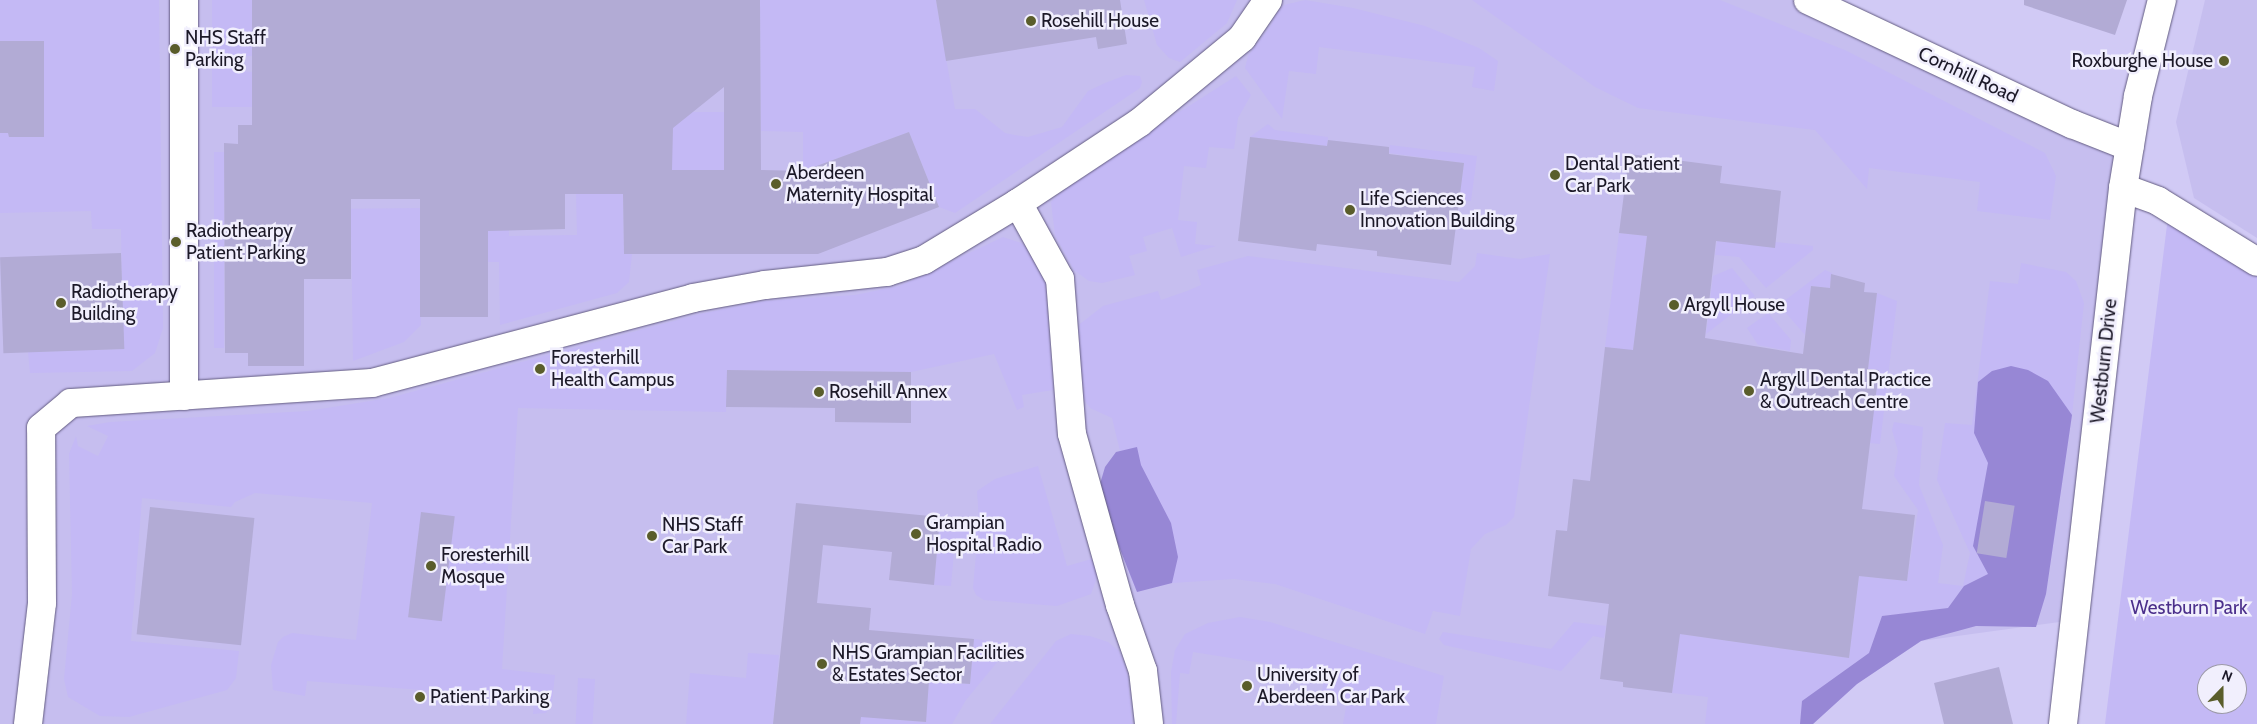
<!DOCTYPE html>
<html>
<head>
<meta charset="utf-8">
<style>
	body { margin:0 }
	#map { position:relative; width:2257px; height:724px; overflow:hidden; background:#d1caf5; font-family:Cabin,sans-serif }
	div>[style] { position:absolute }
	[style*='--x'] { left:calc(var(--x)*1px); top:calc(var(--y)*1px); width:calc(var(--w)*1px); rotate:calc(var(--a)*1deg) }
	.built>* { inset:0; background:#c6beef }
	.green>* { inset:0; background:#c4b9f5; transform-origin:0 0 }
	.forest>* { inset:0; background:#9787d5 }
	.building>* { inset:0; background:#b2abd5; transform-origin:0 0 }
	.roads { filter:drop-shadow(0 0 1px #625b80) drop-shadow(0 0 1px #625b80) }
	.street>* { height:28px; margin:-14px; padding:0 14px; transform-origin:14px; border-radius:14px; background:#fff }
	.secondary>* { height:28px; margin:-14px; padding:0 14px; transform-origin:14px; border-radius:14px; background:#fff }
	.dots>* { width:14px; height:14px; translate:-50% -50%; box-sizing:border-box; border:2px solid #f1effd; border-radius:50% }
	span { translate:-50% -50%; white-space:nowrap; text-align:center; line-height:1.15; -webkit-text-stroke:5px #f1effd; paint-order:stroke }
	.poi-label { font-size:19px; color:#1c1928 }
	.left { translate:0 -50%; text-align:left }
	.right { translate:-100% -50%; text-align:right }
	.street-label { font-size:19px; color:#1c1928 }
	.park-label { font-size:19px; color:#4b2f8b }
	.north { position:absolute; left:2197px; top:664px; width:50px; height:50px; box-sizing:border-box; background:#f1effd; border:1px solid #9c99a8; border-radius:50%; rotate:22deg; font-size:14px; font-weight:700; line-height:20px; text-align:center; color:#1c1928 }
	.north::after { content:''; display:block; margin:auto; width:18px; height:22px; background:#5a5d2b; clip-path:polygon(50% 0,100% 100%,50% 72%,0 100%) }
</style>
</head>
<body>
<div id="map">
	<div class="built">
		<i style="clip-path:polygon(0 0,1808px 0,2130px 147px,2074px 620px,1921px 641px,1857px 684px,1813px 724px,0 724px)"></i>
		<i style="clip-path:polygon(2205px 0,2257px 0,2257px 238px,2194px 198px,2176px 122px)"></i>
	</div>
	<div class="green">
		<i style="clip-path:polygon(0 0,159px 0,163px 328px,155px 353px,132px 371px,30px 373px,28px 352px,123px 349px,121px 229px,92px 229px,91px 211px,0 213px,0 133px,8px 133px,9px 137px,44px 137px,44px 41px,0 41px)"></i>
		<i style="clip-path:polygon(212px 0,252px 0,252px 56px,241px 56px,241px 71px,252px 72px,252px 107px,212px 107px)"></i>
		<i style="clip-path:polygon(760px 0,942px 0,936px 1px,955px 109px,975px 109px,1005px 133px,1015px 135px,1028px 137px,1062px 127px,1088px 91px,1105px 83px,1126px 75px,1140px 76px,1142px 82px,1140px 88px,955px 213px,939px 207px,909px 132px,803px 171px,803px 132px,761px 131px)"></i>
		<i style="clip-path:polygon(1144px 0,1237px 0,1227px 23px,1180px 62px,1169px 58px,1157px 45px)"></i>
		<i style="clip-path:polygon(1305px 0,1353px 8px,1425px 26px,1479px 48px,1498px 61px,1494px 91px,1472px 87px,1475px 67px,1319px 47px,1316px 74px,1289px 71px,1282px 119px,1245px 68px,1248px 56px,1270px 27px,1277px 13px,1284px 5px)"></i>
		<i style="clip-path:polygon(1472px 0,1720px 0,1847px 51px,2045px 153px,2056px 176px,2050px 220px,1977px 211px,1980px 182px,1869px 168px,1867px 189px,1815px 130px,1638px 108px,1595px 87px)"></i>
		<i style="clip-path:polygon(1236px 76px,1251px 95px,1238px 118px,1234px 149px,1209px 147px,1206px 168px,1184px 166px,1178px 220px,1197px 222px,1195px 244px,1216px 246px,1181px 257px,1172px 228px,1143px 237px,1147px 251px,1129px 256px,1135px 275px,1102px 283px,1089px 281px,1074px 270px,1055px 235px,1051px 202px,1076px 178px)"></i>
		<i style="clip-path:polygon(667px 111px,682px 120px,689px 112px,724px 112px,724px 170px,672px 170px)"></i>
		<i style="clip-path:polygon(1268px 124px,1275px 130px,1328px 137px,1327px 146px,1250px 137px)"></i>
		<i style="clip-path:polygon(1390px 145px,1477px 156px,1471px 201px,1459px 200px,1464px 163px,1389px 153px)"></i>
		<i style="left:214px;top:152px;width:10px;height:196px"></i>
		<i style="clip-path:polygon(576px 194px,623px 194px,624px 253px,632px 254px,629px 282px,617px 293px,500px 325px,499px 262px,488px 262px,488px 215px,508px 196px,509px 236px,577px 235px)"></i>
		<i style="clip-path:polygon(420px 208px,421px 325px,404px 342px,353px 361px,351px 224px,328px 209px)"></i>
		<i style="clip-path:polygon(evenodd,2168px 217px,2257px 273px,2257px 724px,2105px 724px,2168px 217px,2207px 674px,2237px 674px,2237px 704px,2207px 704px,2207px 674px)"></i>
		<i style="clip-path:polygon(1619px 233px,1647px 236px,1630px 375px,1627px 350px,1605px 347px)"></i>
		<i style="clip-path:polygon(1003px 237px,1021px 243px,1035px 256px,1046px 283px,1053px 390px,1022px 395px,1024px 407px,1017px 410px,994px 354px,911px 372px,727px 370px,726px 412px,518px 408px,502px 669px,555px 675px,552px 702px,546px 713px,533px 714px,534px 699px,307px 681px,305px 696px,273px 690px,271px 665px,278px 642px,283px 637px,292px 633px,356px 640px,372px 503px,255px 493px,235px 502px,231px 507px,142px 498px,131px 641px,239px 651px,236px 678px,227px 690px,129px 717px,100px 716px,68px 697px,64px 679px,72px 594px,69px 454px,76px 436px,78px 446px,98px 456px,108px 436px,87px 426px,110px 422px,308px 411px,389px 398px,700px 314px,764px 301px,855px 295px,900px 286px)"></i>
		<i style="clip-path:polygon(1717px 241px,1775px 242px,1813px 246px,1813px 250px,1766px 288px,1739px 257px,1715px 255px)"></i>
		<i style="clip-path:polygon(1477px 253px,1520px 259px,1550px 254px,1514px 517px,1506px 525px,1485px 534px,1471px 549px,1460px 616px,1433px 611px,1425px 634px,1275px 584px,1234px 579px,1172px 583px,1137px 592px,1120px 550px,1105px 467px,1120px 451px,1112px 418px,1090px 408px,1084px 399px,1077px 338px,1080px 324px,1103px 306px,1158px 291px,1161px 300px,1187px 291px,1201px 285px,1197px 270px,1248px 256px,1459px 282px,1475px 266px)"></i>
		<i style="clip-path:polygon(2021px 263px,2066px 272px,2076px 281px,2084px 303px,2072px 415px,2046px 594px,1964px 586px,1948px 608px,1882px 616px,1869px 653px,1802px 701px,1800px 724px,1705px 724px,1708px 697px,1672px 693px,1676px 667px,1673px 633px,1849px 658px,1859px 576px,1907px 581px,1918px 510px,1894px 476px,1898px 451px,1892px 430px,1894px 422px,1923px 427px,1919px 485px,1943px 545px,1938px 583px,1963px 586px,1970px 553px,1937px 480px,1945px 423px,1972px 425px,1990px 281px,2018px 284px)"></i>
		<i style="clip-path:polygon(1732px 268px,1755px 296px,1706px 334px,1713px 276px)"></i>
		<i style="clip-path:polygon(1825px 270px,1832px 273px,1830px 288px,1811px 286px,1805px 335px,1779px 305px)"></i>
		<i style="clip-path:polygon(1877px 293px,1897px 301px,1880px 444px,1870px 443px,1868px 369px)"></i>
		<i style="clip-path:polygon(1768px 313px,1791px 340px,1790px 351px,1758px 345px,1747px 328px)"></i>
		<i style="clip-path:polygon(1038px 466px,1067px 566px,1095px 558px,1099px 571px,1091px 594px,1057px 606px,984px 600px,976px 595px,973px 588px,976px 554px,954px 552px,951px 586px,934px 585px,940px 517px,979px 520px,977px 491px,995px 479px)"></i>
		<i style="clip-path:polygon(1240px 617px,1270px 622px,1444px 676px,1436px 724px,1343px 724px,1347px 701px,1321px 697px,1325px 673px,1193px 652px,1189px 674px,1180px 673px,1176px 724px,1172px 724px,1171px 672px,1175px 650px,1185px 634px,1208px 623px)"></i>
		<i style="clip-path:polygon(1574px 622px,1606px 626px,1604px 638px,1593px 636px,1561px 671px,1444px 645px,1439px 639px,1443px 632px,1551px 649px)"></i>
		<i style="clip-path:polygon(1071px 634px,1090px 636px,1108px 642px,1119px 651px,1128px 675px,1132px 724px,990px 724px,1056px 641px)"></i>
		<i style="clip-path:polygon(974px 639px,1008px 643px,1003px 655px,966px 700px,952px 724px,860px 724px,865px 673px,897px 720px,925px 722px,929px 681px,970px 684px)"></i>
		<i style="clip-path:polygon(748px 653px,779px 655px,773px 724px,686px 724px,690px 673px,746px 678px)"></i>
		<i style="left:578px;top:678px;width:17px;height:46px;rotate:3deg"></i>
	</div>
	<div class="forest">
		<i style="clip-path:polygon(2011px 366px,2028px 370px,2048px 381px,2072px 415px,2046px 594px,2036px 627px,1976px 626px,1921px 641px,1857px 684px,1813px 724px,1800px 724px,1802px 701px,1869px 653px,1882px 616px,1948px 608px,1964px 586px,1988px 574px,1973px 546px,1988px 463px,1974px 433px,1978px 382px,1992px 371px)"></i>
		<i style="clip-path:polygon(1137px 447px,1141px 465px,1171px 523px,1178px 557px,1172px 583px,1137px 592px,1101px 501px,1100px 484px,1105px 467px,1116px 452px)"></i>
	</div>
	<div class="building">
		<i style="clip-path:polygon(evenodd,252px 0,760px 0,761px 170px,803px 171px,909px 132px,939px 207px,818px 254px,624px 254px,623px 194px,565px 194px,565px 229px,488px 231px,488px 317px,420px 317px,420px 199px,351px 199px,351px 279px,304px 279px,304px 366px,248px 366px,248px 353px,225px 353px,224px 143px,238px 144px,238px 125px,252px 125px,252px 0,724px 87px,724px 170px,672px 170px,673px 128px,724px 87px)"></i>
		<i style="clip-path:polygon(936px 0,1120px 0,1127px 44px,1098px 49px,1096px 37px,946px 61px)"></i>
		<i style="clip-path:polygon(2024px 0,2127px 0,2115px 35px,2024px 5px)"></i>
		<i style="clip-path:polygon(0 41px,44px 41px,44px 137px,9px 137px,8px 133px,0 133px)"></i>
		<i style="clip-path:polygon(1250px 137px,1327px 146px,1328px 140px,1389px 147px,1389px 154px,1464px 163px,1451px 265px,1377px 256px,1377px 251px,1317px 244px,1316px 251px,1238px 241px)"></i>
		<i style="clip-path:polygon(1629px 154px,1722px 166px,1720px 183px,1781px 191px,1775px 248px,1716px 241px,1705px 338px,1803px 354px,1811px 286px,1830px 288px,1831px 274px,1865px 283px,1864px 292px,1877px 293px,1868px 369px,1879px 370px,1862px 509px,1915px 515px,1907px 581px,1859px 576px,1849px 658px,1680px 634px,1672px 693px,1623px 687px,1623px 682px,1600px 679px,1609px 604px,1548px 596px,1556px 530px,1567px 531px,1573px 479px,1590px 481px,1605px 347px,1633px 350px,1647px 236px,1619px 233px)"></i>
		<i style="left:121px;top:253px;width:96px;height:121px;rotate:88deg"></i>
		<i style="clip-path:polygon(727px 370px,911px 372px,911px 423px,835px 422px,835px 408px,726px 407px)"></i>
		<i style="left:1985px;top:501px;width:30px;height:53px;rotate:9deg"></i>
		<i style="clip-path:polygon(796px 503px,940px 517px,934px 585px,889px 580px,892px 552px,823px 545px,817px 603px,871px 608px,869px 630px,974px 639px,970px 684px,929px 681px,926px 722px,861px 717px,860px 724px,773px 724px)"></i>
		<i style="left:150px;top:507px;width:105px;height:128px;rotate:6deg"></i>
		<i style="left:421px;top:512px;width:34px;height:106px;rotate:7deg"></i>
		<i style="clip-path:polygon(1999px 667px,2013px 724px,1944px 724px,1934px 683px)"></i>
	</div>
	<div class="roads">
		<div class="street">
			<i style="--x:2123;--y:188;--w:37;--a:20"></i>
			<i style="--x:2158;--y:201;--w:116;--a:31.6"></i>
			<i style="--x:1018;--y:203;--w:87;--a:61.1"></i>
			<i style="--x:1060;--y:279;--w:155;--a:85.6"></i>
			<i style="--x:1072;--y:434;--w:178;--a:74.3"></i>
			<i style="--x:1120;--y:605;--w:70;--a:70.8"></i>
			<i style="--x:1143;--y:671;--w:53;--a:83.5"></i>
			<i style="--x:184;--y:396;--w:396;--a:-90"></i>
			<i style="--x:28;--y:724;--w:122;--a:-83.4"></i>
			<i style="--x:42;--y:603;--w:175;--a:-90.3"></i>
			<i style="--x:41;--y:428;--w:39;--a:-40"></i>
			<i style="--x:71;--y:403;--w:302;--a:-3.8"></i>
			<i style="--x:372;--y:383;--w:332;--a:-14.8"></i>
			<i style="--x:693;--y:298;--w:73;--a:-10.2"></i>
			<i style="--x:765;--y:285;--w:123;--a:-6.1"></i>
			<i style="--x:887;--y:272;--w:39;--a:-18"></i>
			<i style="--x:924;--y:260;--w:110;--a:-31.2"></i>
			<i style="--x:1018;--y:203;--w:145;--a:-33.5"></i>
			<i style="--x:1139;--y:123;--w:134;--a:-39.5"></i>
			<i style="--x:1242;--y:38;--w:46;--a:-55.6"></i>
		</div>
		<div class="secondary">
			<i style="--x:1808;--y:0;--w:292;--a:25.2"></i>
			<i style="--x:2072;--y:124;--w:62;--a:21.6"></i>
			<i style="--x:2063;--y:724;--w:539;--a:-83.61"></i>
			<i style="--x:2123;--y:188;--w:93;--a:-80.7"></i>
			<i style="--x:2138;--y:96;--w:99;--a:-76"></i>
		</div>
	</div>
	<div class="dots">
		<i style="left:1031px;top:21px;background:#5a5d2b"></i>
		<i style="left:175px;top:49px;background:#5a5d2b"></i>
		<i style="left:2224px;top:61px;background:#5a5d2b"></i>
		<i style="left:1555px;top:175px;background:#5a5d2b"></i>
		<i style="left:776px;top:184px;background:#5a5d2b"></i>
		<i style="left:1350px;top:210px;background:#5a5d2b"></i>
		<i style="left:176px;top:242px;background:#5a5d2b"></i>
		<i style="left:61px;top:303px;background:#5a5d2b"></i>
		<i style="left:1674px;top:305px;background:#5a5d2b"></i>
		<i style="left:540px;top:369px;background:#5a5d2b"></i>
		<i style="left:1749px;top:391px;background:#5a5d2b"></i>
		<i style="left:819px;top:392px;background:#5a5d2b"></i>
		<i style="left:916px;top:534px;background:#5a5d2b"></i>
		<i style="left:652px;top:536px;background:#5a5d2b"></i>
		<i style="left:431px;top:566px;background:#5a5d2b"></i>
		<i style="left:822px;top:664px;background:#5a5d2b"></i>
		<i style="left:1247px;top:686px;background:#5a5d2b"></i>
		<i style="left:420px;top:697px;background:#5a5d2b"></i>
	</div>
	<div class="poi-label">
		<span class="left" style="left:1041px;top:21px">Rosehill House</span>
		<span class="left" style="left:185px;top:49px">NHS Staff<br>Parking</span>
		<span class="right" style="left:2213px;top:61px">Roxburghe House</span>
		<span class="left" style="left:1565px;top:175px">Dental Patient<br>Car Park</span>
		<span class="left" style="left:786px;top:184px">Aberdeen<br>Maternity Hospital</span>
		<span class="left" style="left:1360px;top:210px">Life Sciences<br>Innovation Building</span>
		<span class="left" style="left:186px;top:242px">Radiothearpy<br>Patient Parking</span>
		<span class="left" style="left:71px;top:303px">Radiotherapy<br>Building</span>
		<span class="left" style="left:1684px;top:305px">Argyll House</span>
		<span class="left" style="left:551px;top:369px">Foresterhill<br>Health Campus</span>
		<span class="left" style="left:1760px;top:391px">Argyll Dental Practice<br>&amp; Outreach Centre</span>
		<span class="left" style="left:829px;top:392px">Rosehill Annex</span>
		<span class="left" style="left:926px;top:534px">Grampian<br>Hospital Radio</span>
		<span class="left" style="left:662px;top:536px">NHS Staff<br>Car Park</span>
		<span class="left" style="left:441px;top:566px">Foresterhill<br>Mosque</span>
		<span class="left" style="left:832px;top:664px">NHS Grampian Facilities<br>&amp; Estates Sector</span>
		<span class="left" style="left:1257px;top:686px">University of<br>Aberdeen Car Park</span>
		<span class="left" style="left:430px;top:697px">Patient Parking</span>
	</div>
	<div class="street-label">
		<span style="left:1968px;top:75px;rotate:25deg">Cornhill Road</span>
		<span style="left:2104px;top:361px;rotate:-84deg">Westburn Drive</span>
	</div>
	<div class="park-label">
		<span style="left:2189px;top:608px">Westburn Park</span>
	</div>
	<div class="north">N</div>
</div>
</body>
</html>
